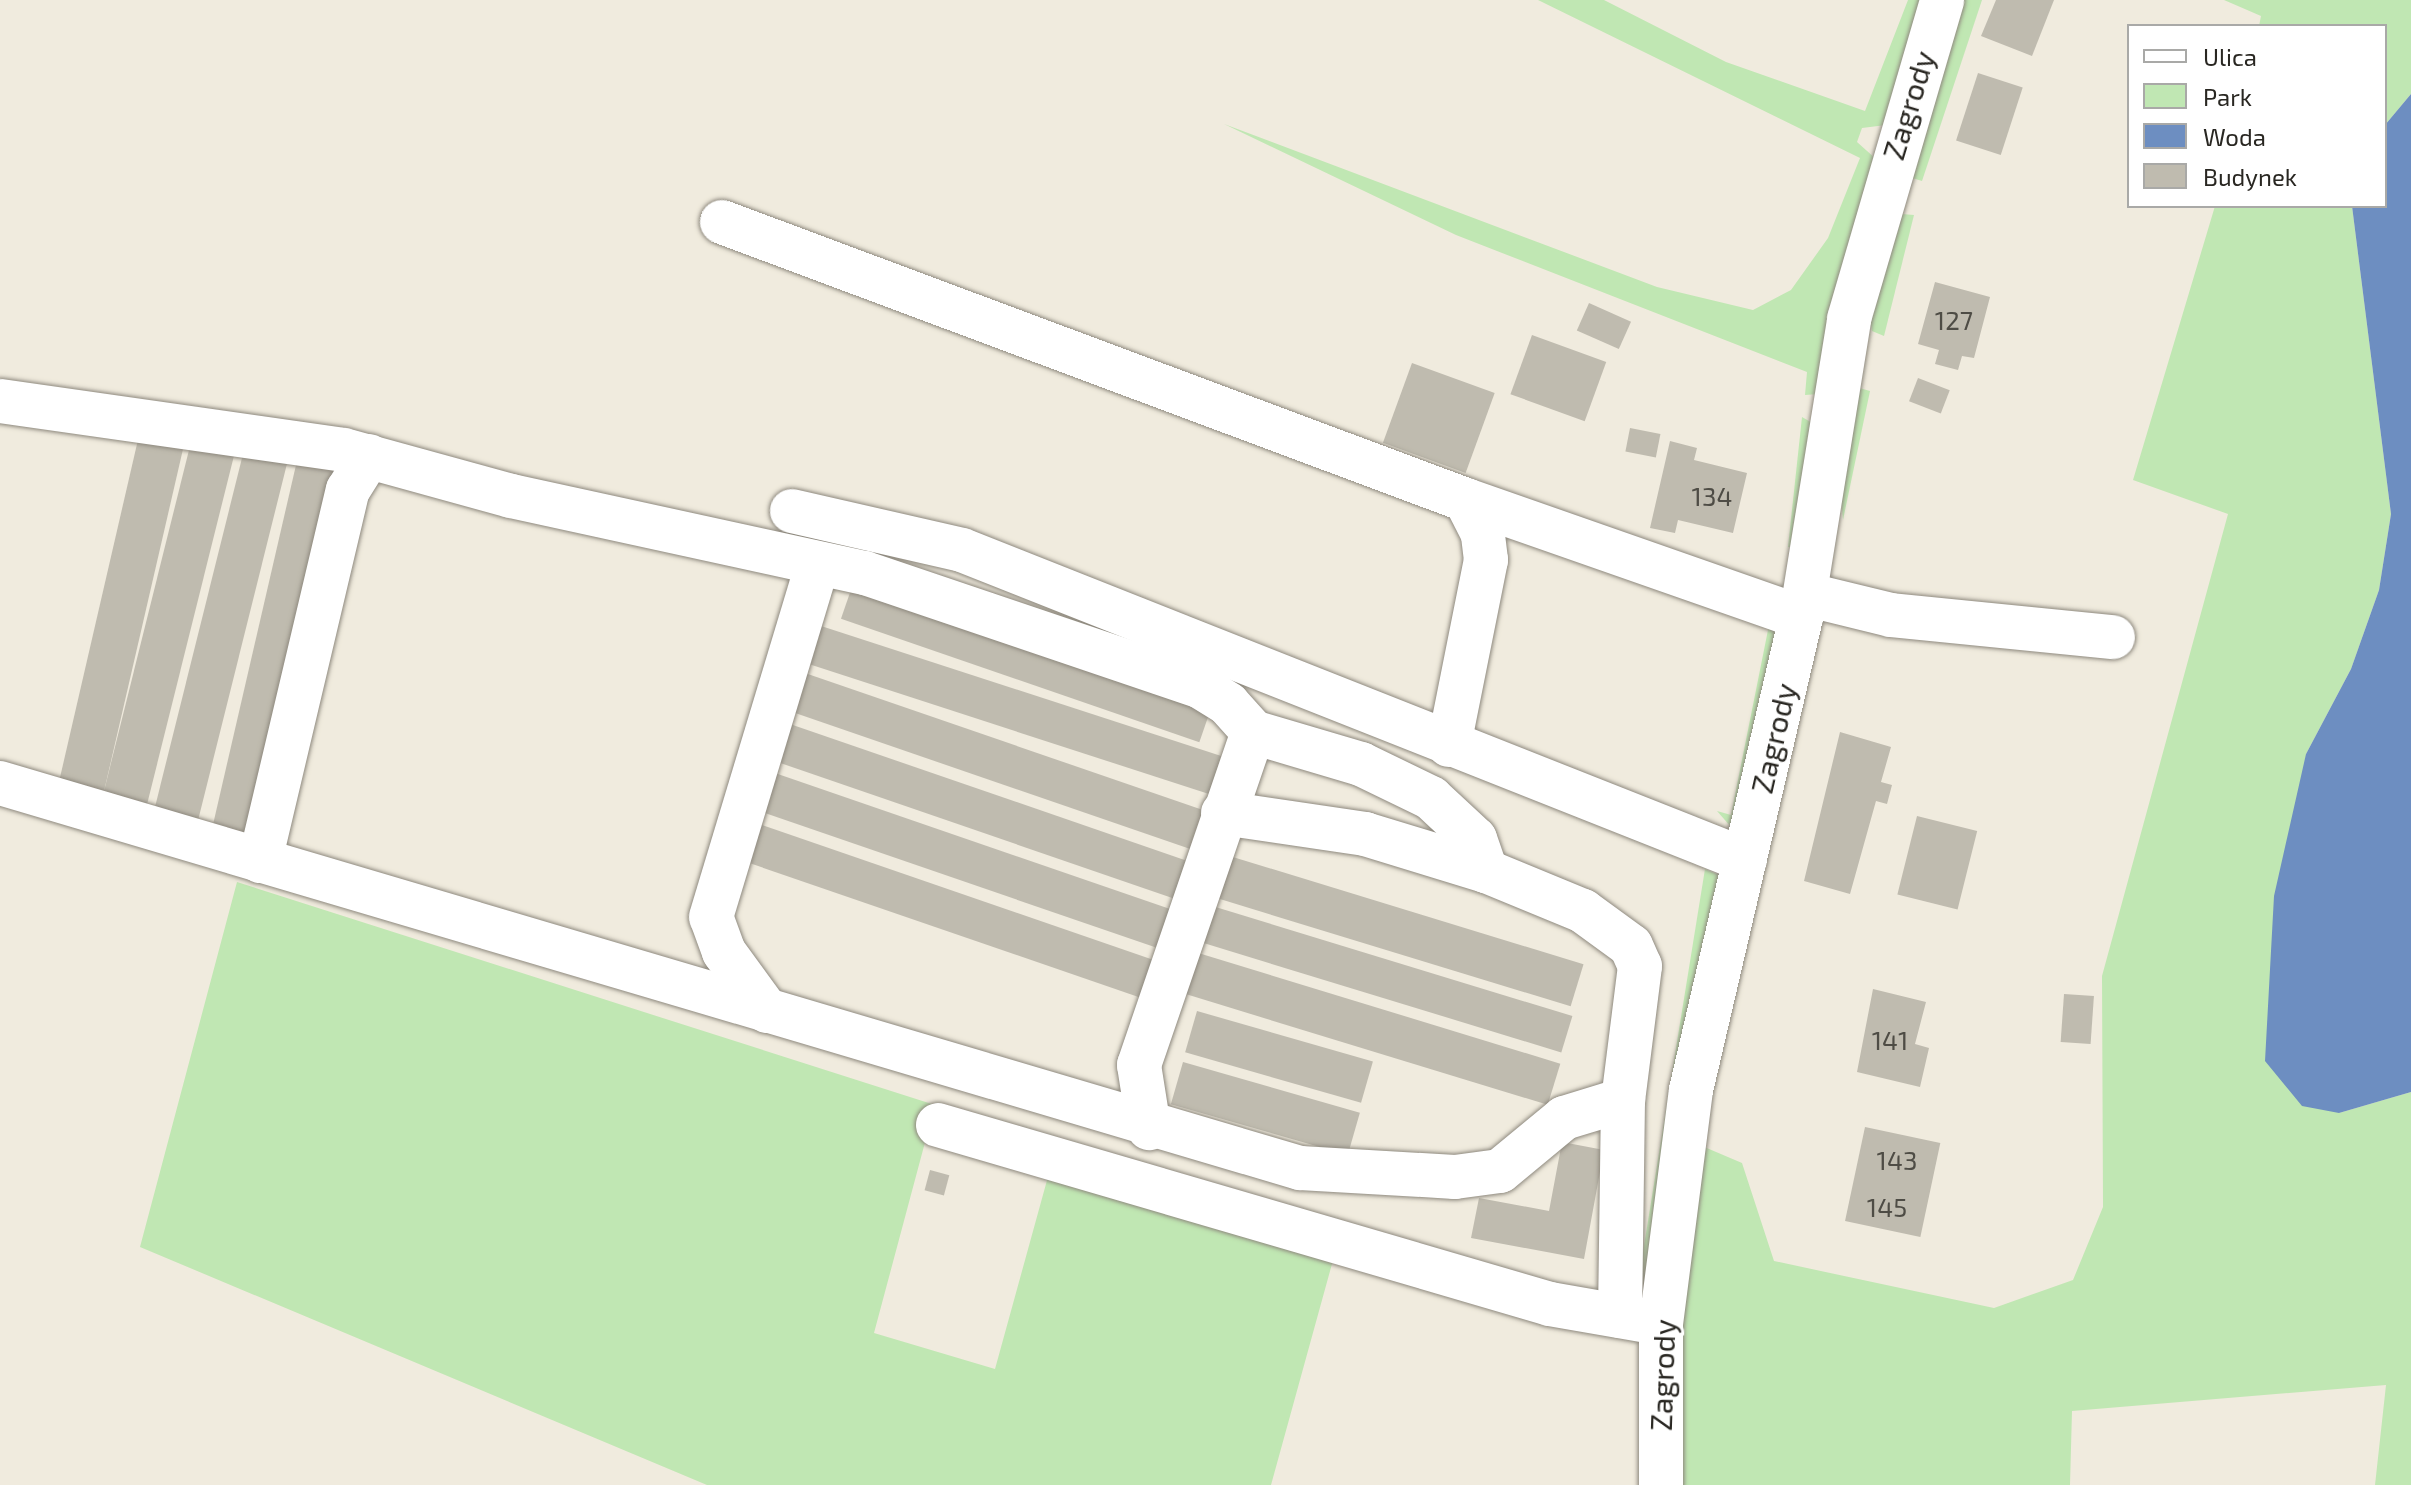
<!DOCTYPE html>
<html>
<head>
<meta charset="utf-8">
<style>
	body { margin:0 }
	#map { position:relative; width:2411px; height:1485px; overflow:hidden; background:#f0ebde; font-family:"Exo 2",sans-serif }
	div>[style] { position:absolute }
	[style*='--x'] { left:calc(var(--x)*1px); top:calc(var(--y)*1px); width:calc(var(--w)*1px); rotate:calc(var(--a)*1deg) }
	.green>* { inset:0; background:#c0e7b3 }
	.water>* { inset:0; background:#6d8ec1 }
	.building>* { inset:0; background:#bfbbaf; transform-origin:0 0 }
	.roads { filter:drop-shadow(0 0 2px #8e897e) drop-shadow(0 0 2px #8e897e) }
	.minor>* { height:44px; margin:-22px; padding:0 22px; transform-origin:22px; border-radius:22px; background:#fff }
	span { translate:-50% -50%; white-space:nowrap; text-align:center; line-height:1.15; -webkit-text-stroke:6px #fff; paint-order:stroke }
	.number-label { font-size:26px; color:#4e4c45 }
	.number-label span { -webkit-text-stroke-width:0 }
	.street-label { font-size:30px; color:#292722 }
	.legend { position:absolute; left:2127px; top:24px; width:260px; height:184px; box-sizing:border-box; background:#fff; border:2px solid #a9a9a7; margin:0; padding:10px 14px; list-style:none; font-size:24px; color:#292722 }
	.legend li { display:flex; align-items:center; gap:16px; height:40px }
	.legend b { width:40px; border:2px solid #a9a9a7 }
</style>
</head>
<body>
<div id="map">
	<div class="green">
		<i style="clip-path:polygon(1538px 0,1604px 0,1726px 62px,1865px 111px,1908px 0,1929px 0,1886px 125px,1862px 128px,1857px 142px,1876px 159px,1819px 394px,1805px 395px,1807px 372px,1456px 235px,1224px 124px,1657px 287px,1753px 310px,1791px 290px,1828px 238px,1860px 158px)"></i>
		<i style="clip-path:polygon(1955px 0,1982px 0,1922px 181px,1909px 177px)"></i>
		<i style="clip-path:polygon(2224px 0,2411px 0,2411px 94px,2385px 125px,2385px 26px,2259px 26px,2261px 16px)"></i>
		<i style="clip-path:polygon(2215px 206px,2352px 206px,2391px 514px,2379px 590px,2351px 669px,2306px 754px,2339px 1113px,2411px 1092px,2411px 1485px,2375px 1485px,2386px 1385px,2072px 1411px,2070px 1485px,1683px 1485px,1681px 1325px,1702px 1146px,1742px 1163px,1774px 1261px,1994px 1308px,2073px 1280px,2103px 1207px,2102px 976px,2228px 514px,2133px 480px)"></i>
		<i style="clip-path:polygon(1902px 214px,1914px 215px,1884px 336px,1872px 331px,1870px 318px)"></i>
		<i style="clip-path:polygon(1856px 387px,1870px 391px,1843px 520px,1838px 468px)"></i>
		<i style="clip-path:polygon(1802px 417px,1814px 424px,1797px 548px,1788px 547px)"></i>
		<i style="clip-path:polygon(1769px 625px,1778px 635px,1731px 827px,1717px 811px,1731px 815px)"></i>
		<i style="clip-path:polygon(1705px 869px,1719px 875px,1650px 1287px,1637px 1289px)"></i>
		<i style="clip-path:polygon(237px 882px,935px 1105px,874px 1333px,995px 1369px,1049px 1173px,1335px 1253px,1271px 1485px,707px 1485px,140px 1247px)"></i>
	</div>
	<div class="water">
		<i style="clip-path:polygon(2411px 94px,2411px 1092px,2339px 1113px,2302px 1106px,2265px 1061px,2274px 896px,2306px 754px,2351px 669px,2379px 590px,2391px 514px,2352px 206px,2385px 206px,2385px 125px)"></i>
	</div>
	<div class="building">
		<i style="clip-path:polygon(1996px 0,2054px 0,2032px 56px,1981px 36px)"></i>
		<i style="left:1978px;top:73px;width:47px;height:71px;rotate:18deg"></i>
		<i style="clip-path:polygon(1935px 282px,1990px 297px,1974px 358px,1962px 356px,1958px 370px,1935px 364px,1939px 350px,1918px 344px)"></i>
		<i style="left:1589px;top:303px;width:46px;height:30px;rotate:24deg"></i>
		<i style="left:1532px;top:335px;width:79px;height:63px;rotate:20deg"></i>
		<i style="left:1412px;top:363px;width:88px;height:85px;rotate:20deg"></i>
		<i style="left:1918px;top:378px;width:34px;height:25px;rotate:21deg"></i>
		<i style="left:1630px;top:428px;width:31px;height:24px;rotate:11deg"></i>
		<i style="left:140px;top:431px;width:46px;height:363px;rotate:13deg"></i>
		<i style="left:192px;top:438px;width:45px;height:372px;rotate:14deg"></i>
		<i style="clip-path:polygon(1670px 441px,1697px 448px,1694px 460px,1747px 473px,1733px 533px,1678px 520px,1675px 533px,1650px 528px)"></i>
		<i style="left:245px;top:446px;width:45px;height:377px;rotate:14deg"></i>
		<i style="left:299px;top:452px;width:45px;height:385px;rotate:13deg"></i>
		<i style="left:854px;top:581px;width:379px;height:40px;rotate:19deg"></i>
		<i style="left:818px;top:625px;width:424px;height:40px;rotate:18deg"></i>
		<i style="left:802px;top:672px;width:424px;height:41px;rotate:19deg"></i>
		<i style="left:787px;top:723px;width:422px;height:40px;rotate:19deg"></i>
		<i style="clip-path:polygon(1840px 732px,1891px 747px,1881px 782px,1892px 785px,1887px 804px,1876px 801px,1850px 894px,1804px 881px)"></i>
		<i style="left:772px;top:772px;width:421px;height:41px;rotate:19deg"></i>
		<i style="left:1917px;top:816px;width:62px;height:81px;rotate:14deg"></i>
		<i style="left:753px;top:822px;width:423px;height:40px;rotate:19deg"></i>
		<i style="left:1223px;top:854px;width:377px;height:44px;rotate:17deg"></i>
		<i style="left:1209px;top:905px;width:380px;height:38px;rotate:17deg"></i>
		<i style="left:1195px;top:952px;width:382px;height:43px;rotate:17deg"></i>
		<i style="clip-path:polygon(1873px 989px,1926px 1002px,1915px 1044px,1929px 1048px,1920px 1087px,1857px 1072px)"></i>
		<i style="left:2064px;top:994px;width:30px;height:48px;rotate:4deg"></i>
		<i style="left:1197px;top:1011px;width:183px;height:43px;rotate:16deg"></i>
		<i style="left:1183px;top:1062px;width:184px;height:44px;rotate:16deg"></i>
		<i style="left:1865px;top:1127px;width:77px;height:96px;rotate:12deg"></i>
		<i style="clip-path:polygon(1562px 1142px,1604px 1150px,1584px 1259px,1471px 1238px,1479px 1198px,1549px 1211px)"></i>
		<i style="left:930px;top:1170px;width:20px;height:21px;rotate:15deg"></i>
	</div>
	<div class="roads">
		<div class="minor">
			<i style="--x:722;--y:222;--w:794;--a:20.49"></i>
			<i style="--x:1466;--y:500;--w:355;--a:19.3"></i>
			<i style="--x:0;--y:401;--w:347;--a:8.1"></i>
			<i style="--x:344;--y:450;--w:173;--a:15.4"></i>
			<i style="--x:511;--y:496;--w:362;--a:12.3"></i>
			<i style="--x:865;--y:573;--w:355;--a:18.7"></i>
			<i style="--x:1201;--y:687;--w:32;--a:32"></i>
			<i style="--x:1228;--y:704;--w:38;--a:48"></i>
			<i style="--x:1253;--y:732;--w:352;--a:108.9"></i>
			<i style="--x:1139;--y:1065;--w:64;--a:81"></i>
			<i style="--x:792;--y:511;--w:174;--a:12.9"></i>
			<i style="--x:962;--y:550;--w:842;--a:21.6"></i>
			<i style="--x:1805;--y:594;--w:89;--a:13.7"></i>
			<i style="--x:1891;--y:615;--w:223;--a:5.7"></i>
			<i style="--x:1253;--y:732;--w:113;--a:16.5"></i>
			<i style="--x:1361;--y:764;--w:78;--a:25.9"></i>
			<i style="--x:1431;--y:798;--w:60;--a:43"></i>
			<i style="--x:1475;--y:839;--w:34;--a:71"></i>
			<i style="--x:1449;--y:745;--w:189;--a:-78.7"></i>
			<i style="--x:1486;--y:560;--w:26;--a:-97"></i>
			<i style="--x:1483;--y:534;--w:38;--a:-117"></i>
			<i style="--x:0;--y:783;--w:1356;--a:16.5"></i>
			<i style="--x:1300;--y:1168;--w:155;--a:3.3"></i>
			<i style="--x:1455;--y:1177;--w:45;--a:-7.6"></i>
			<i style="--x:1500;--y:1171;--w:83;--a:-39.6"></i>
			<i style="--x:1564;--y:1118;--w:62;--a:-17"></i>
			<i style="--x:1223;--y:813;--w:144;--a:8.4"></i>
			<i style="--x:1365;--y:834;--w:127;--a:17"></i>
			<i style="--x:1486;--y:871;--w:105;--a:22.4"></i>
			<i style="--x:1583;--y:911;--w:59;--a:36.1"></i>
			<i style="--x:1631;--y:946;--w:22;--a:66"></i>
			<i style="--x:1640;--y:966;--w:135;--a:97.2"></i>
			<i style="--x:1623;--y:1100;--w:216;--a:90.8"></i>
			<i style="--x:260;--y:861;--w:381;--a:-76.7"></i>
			<i style="--x:348;--y:490;--w:40;--a:-58"></i>
			<i style="--x:767;--y:1011;--w:73;--a:-126.1"></i>
			<i style="--x:724;--y:952;--w:37;--a:-110"></i>
			<i style="--x:711;--y:917;--w:367;--a:-73.2"></i>
			<i style="--x:938;--y:1125;--w:638;--a:16.3"></i>
			<i style="--x:1550;--y:1304;--w:98;--a:9.9"></i>
			<i style="--x:1661;--y:1485;--w:161;--a:-90"></i>
			<i style="--x:1661;--y:1324;--w:236;--a:-82.7"></i>
			<i style="--x:1691;--y:1090;--w:486;--a:-76.9"></i>
			<i style="--x:1801;--y:617;--w:302;--a:-80.8"></i>
			<i style="--x:1849;--y:319;--w:332;--a:-73.7"></i>
		</div>
	</div>
	<div class="number-label">
		<span style="left:1954px;top:320px">127</span>
		<span style="left:1712px;top:496px">134</span>
		<span style="left:1890px;top:1040px">141</span>
		<span style="left:1897px;top:1160px">143</span>
		<span style="left:1887px;top:1207px">145</span>
	</div>
	<div class="street-label">
		<span style="left:1908px;top:105px;rotate:-73deg">Zagrody</span>
		<span style="left:1773px;top:738px;rotate:-77deg">Zagrody</span>
		<span style="left:1662px;top:1375px;rotate:-88deg">Zagrody</span>
	</div>
	<ul class="legend">
	<li><b style="height:10px;background:#fff"></b>Ulica</li>
	<li><b style="height:22px;background:#c0e7b3"></b>Park</li>
	<li><b style="height:22px;background:#6d8ec1"></b>Woda</li>
	<li><b style="height:22px;background:#bfbbaf"></b>Budynek</li>
	</ul>
</div>
</body>
</html>
